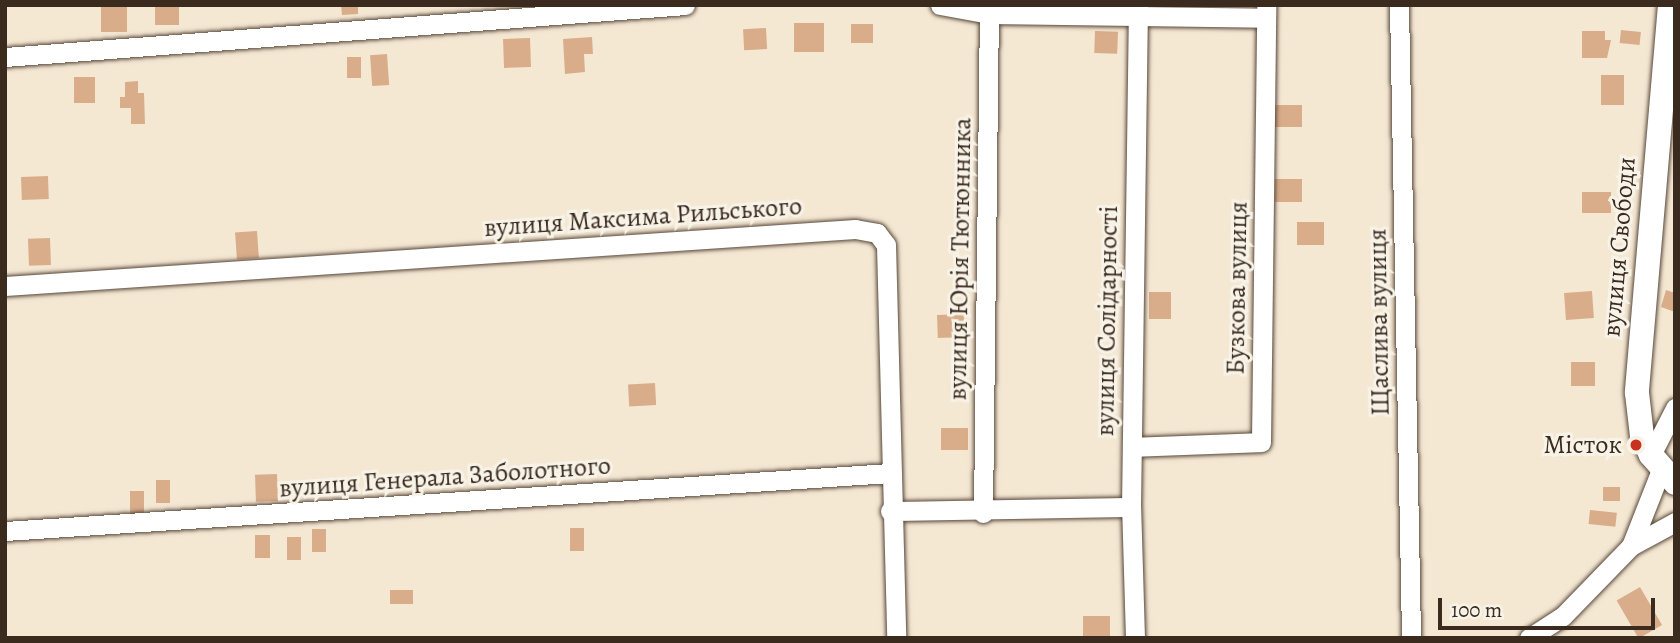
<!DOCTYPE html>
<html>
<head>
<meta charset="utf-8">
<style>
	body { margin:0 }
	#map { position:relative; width:1680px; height:643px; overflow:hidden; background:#f5e8d3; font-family:Alegreya,serif }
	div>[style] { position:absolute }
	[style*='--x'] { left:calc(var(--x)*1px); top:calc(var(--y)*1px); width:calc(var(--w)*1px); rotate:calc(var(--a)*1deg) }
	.building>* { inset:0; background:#d9ad8a; transform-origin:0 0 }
	.roads { filter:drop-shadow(0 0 2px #574639) drop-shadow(0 0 2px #574639) }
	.minor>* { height:19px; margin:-9.5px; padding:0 9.5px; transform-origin:9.5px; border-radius:9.5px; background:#fff }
	.major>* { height:24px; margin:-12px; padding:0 12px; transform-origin:12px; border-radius:12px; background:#fff }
	.dots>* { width:19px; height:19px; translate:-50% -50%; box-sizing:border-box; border:4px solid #f7f3e8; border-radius:50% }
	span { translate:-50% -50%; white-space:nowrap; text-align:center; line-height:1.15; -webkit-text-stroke:6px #f7f3e8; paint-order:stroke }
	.street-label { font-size:26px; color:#3b2a1e }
	.poi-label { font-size:26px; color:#3b2a1e }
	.right { translate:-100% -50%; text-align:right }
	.frame { position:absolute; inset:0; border:7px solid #3b2a1e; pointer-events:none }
	.scale { position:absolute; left:1438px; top:598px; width:217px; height:32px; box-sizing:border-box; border:4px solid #3b2a1e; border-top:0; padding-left:9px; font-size:21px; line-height:24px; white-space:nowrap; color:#3b2a1e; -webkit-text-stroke:5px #f7f3e8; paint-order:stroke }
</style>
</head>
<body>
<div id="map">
	<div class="building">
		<i style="left:101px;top:5px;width:26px;height:27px"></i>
		<i style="left:155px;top:5px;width:24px;height:20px"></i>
		<i style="clip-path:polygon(341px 5px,358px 5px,358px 14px,342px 15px)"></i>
		<i style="left:794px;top:23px;width:30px;height:29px"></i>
		<i style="left:851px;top:24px;width:22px;height:19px"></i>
		<i style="left:766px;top:28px;width:21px;height:23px;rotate:87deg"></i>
		<i style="left:1621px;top:30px;width:20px;height:13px;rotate:6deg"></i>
		<i style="left:1095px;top:31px;width:23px;height:22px;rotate:2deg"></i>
		<i style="clip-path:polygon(1582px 31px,1605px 31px,1605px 40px,1611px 40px,1607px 58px,1582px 58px)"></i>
		<i style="clip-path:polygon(592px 37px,593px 54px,584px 54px,585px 72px,565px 74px,563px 39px)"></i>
		<i style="left:530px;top:38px;width:29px;height:27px;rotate:88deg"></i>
		<i style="left:387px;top:54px;width:31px;height:17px;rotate:86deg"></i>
		<i style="left:347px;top:57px;width:14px;height:21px"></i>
		<i style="left:1601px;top:75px;width:23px;height:30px"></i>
		<i style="left:74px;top:77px;width:21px;height:26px"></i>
		<i style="clip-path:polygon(138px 81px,138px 93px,144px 93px,145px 124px,131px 124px,131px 108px,120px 108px,120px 97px,125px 97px,125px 82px)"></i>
		<i style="left:1275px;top:105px;width:27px;height:22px"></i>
		<i style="left:48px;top:176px;width:23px;height:27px;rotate:88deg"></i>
		<i style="left:1275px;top:179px;width:27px;height:23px"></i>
		<i style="left:1611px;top:192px;width:21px;height:29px;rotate:90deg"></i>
		<i style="left:1324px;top:222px;width:23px;height:27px;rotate:90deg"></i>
		<i style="left:257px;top:231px;width:27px;height:22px;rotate:86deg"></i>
		<i style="left:50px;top:238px;width:27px;height:22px;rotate:88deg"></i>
		<i style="clip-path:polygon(1666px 290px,1675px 293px,1675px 312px,1661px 307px)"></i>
		<i style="left:1592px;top:291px;width:27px;height:28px;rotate:86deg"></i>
		<i style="left:1149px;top:292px;width:22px;height:27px"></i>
		<i style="left:964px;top:314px;width:23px;height:27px;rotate:88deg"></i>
		<i style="left:1571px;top:362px;width:24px;height:24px"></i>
		<i style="left:655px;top:383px;width:22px;height:27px;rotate:87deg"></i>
		<i style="left:941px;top:428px;width:27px;height:22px"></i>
		<i style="left:277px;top:474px;width:27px;height:22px;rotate:88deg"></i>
		<i style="left:156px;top:480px;width:14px;height:23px"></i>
		<i style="left:1603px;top:487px;width:17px;height:14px"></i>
		<i style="left:130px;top:491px;width:14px;height:23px"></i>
		<i style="left:1590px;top:510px;width:27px;height:14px;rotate:6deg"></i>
		<i style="left:570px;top:528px;width:14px;height:23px"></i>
		<i style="left:312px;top:529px;width:14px;height:23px"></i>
		<i style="left:255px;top:535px;width:15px;height:23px"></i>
		<i style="left:287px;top:537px;width:14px;height:23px"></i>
		<i style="left:1640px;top:587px;width:44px;height:27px;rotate:60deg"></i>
		<i style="left:413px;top:590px;width:14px;height:23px;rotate:90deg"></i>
		<i style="left:1083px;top:616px;width:27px;height:22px"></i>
	</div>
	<div class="roads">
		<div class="minor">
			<i style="--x:940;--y:5;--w:50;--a:10.4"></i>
			<i style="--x:989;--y:14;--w:277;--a:0.8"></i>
			<i style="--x:1399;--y:5;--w:633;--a:88.91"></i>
			<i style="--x:5;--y:57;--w:682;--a:-4.37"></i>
			<i style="--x:5;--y:286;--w:852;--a:-3.84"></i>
			<i style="--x:855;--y:229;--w:22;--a:10"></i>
			<i style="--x:877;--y:233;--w:15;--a:53"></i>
			<i style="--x:886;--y:245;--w:393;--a:88.5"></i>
			<i style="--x:1132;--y:447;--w:129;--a:-2.2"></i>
			<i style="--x:1261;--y:442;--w:437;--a:-89.3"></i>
			<i style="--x:1651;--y:455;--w:53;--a:-62.9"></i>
			<i style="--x:890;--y:511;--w:241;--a:-1"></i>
			<i style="--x:983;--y:513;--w:508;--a:-89.32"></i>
			<i style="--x:5;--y:531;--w:886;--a:-3.75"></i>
			<i style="--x:1631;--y:546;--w:82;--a:-68.5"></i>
			<i style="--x:1135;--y:638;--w:131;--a:-91.7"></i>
			<i style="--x:1131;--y:507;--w:502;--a:-89.2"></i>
			<i style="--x:1529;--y:638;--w:40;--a:-32.9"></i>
			<i style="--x:1563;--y:616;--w:98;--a:-45.8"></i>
			<i style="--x:1631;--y:546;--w:50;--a:-28.6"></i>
		</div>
		<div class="major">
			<i style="--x:1670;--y:5;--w:389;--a:94.9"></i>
			<i style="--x:1637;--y:393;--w:43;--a:83.4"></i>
			<i style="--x:1642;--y:436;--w:21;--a:65"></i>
			<i style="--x:1651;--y:455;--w:37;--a:49"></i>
		</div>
	</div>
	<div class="dots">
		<i style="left:1636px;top:445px;background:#c8321e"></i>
	</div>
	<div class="street-label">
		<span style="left:643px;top:217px;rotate:-4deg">вулиця Максима Рильського</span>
		<span style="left:1619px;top:247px;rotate:-85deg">вулиця Свободи</span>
		<span style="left:960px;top:259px;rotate:-89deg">вулиця Юрія Тютюнника</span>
		<span style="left:1237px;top:288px;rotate:-89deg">Бузкова вулиця</span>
		<span style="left:1107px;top:321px;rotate:-89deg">вулиця Солідарності</span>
		<span style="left:1379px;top:322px;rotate:-91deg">Щаслива вулиця</span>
		<span style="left:445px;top:477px;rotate:-4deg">вулиця Генерала Заболотного</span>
	</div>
	<div class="poi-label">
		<span class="right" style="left:1622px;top:445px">Місток</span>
	</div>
	<div class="frame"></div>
	<div class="scale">100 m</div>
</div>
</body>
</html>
